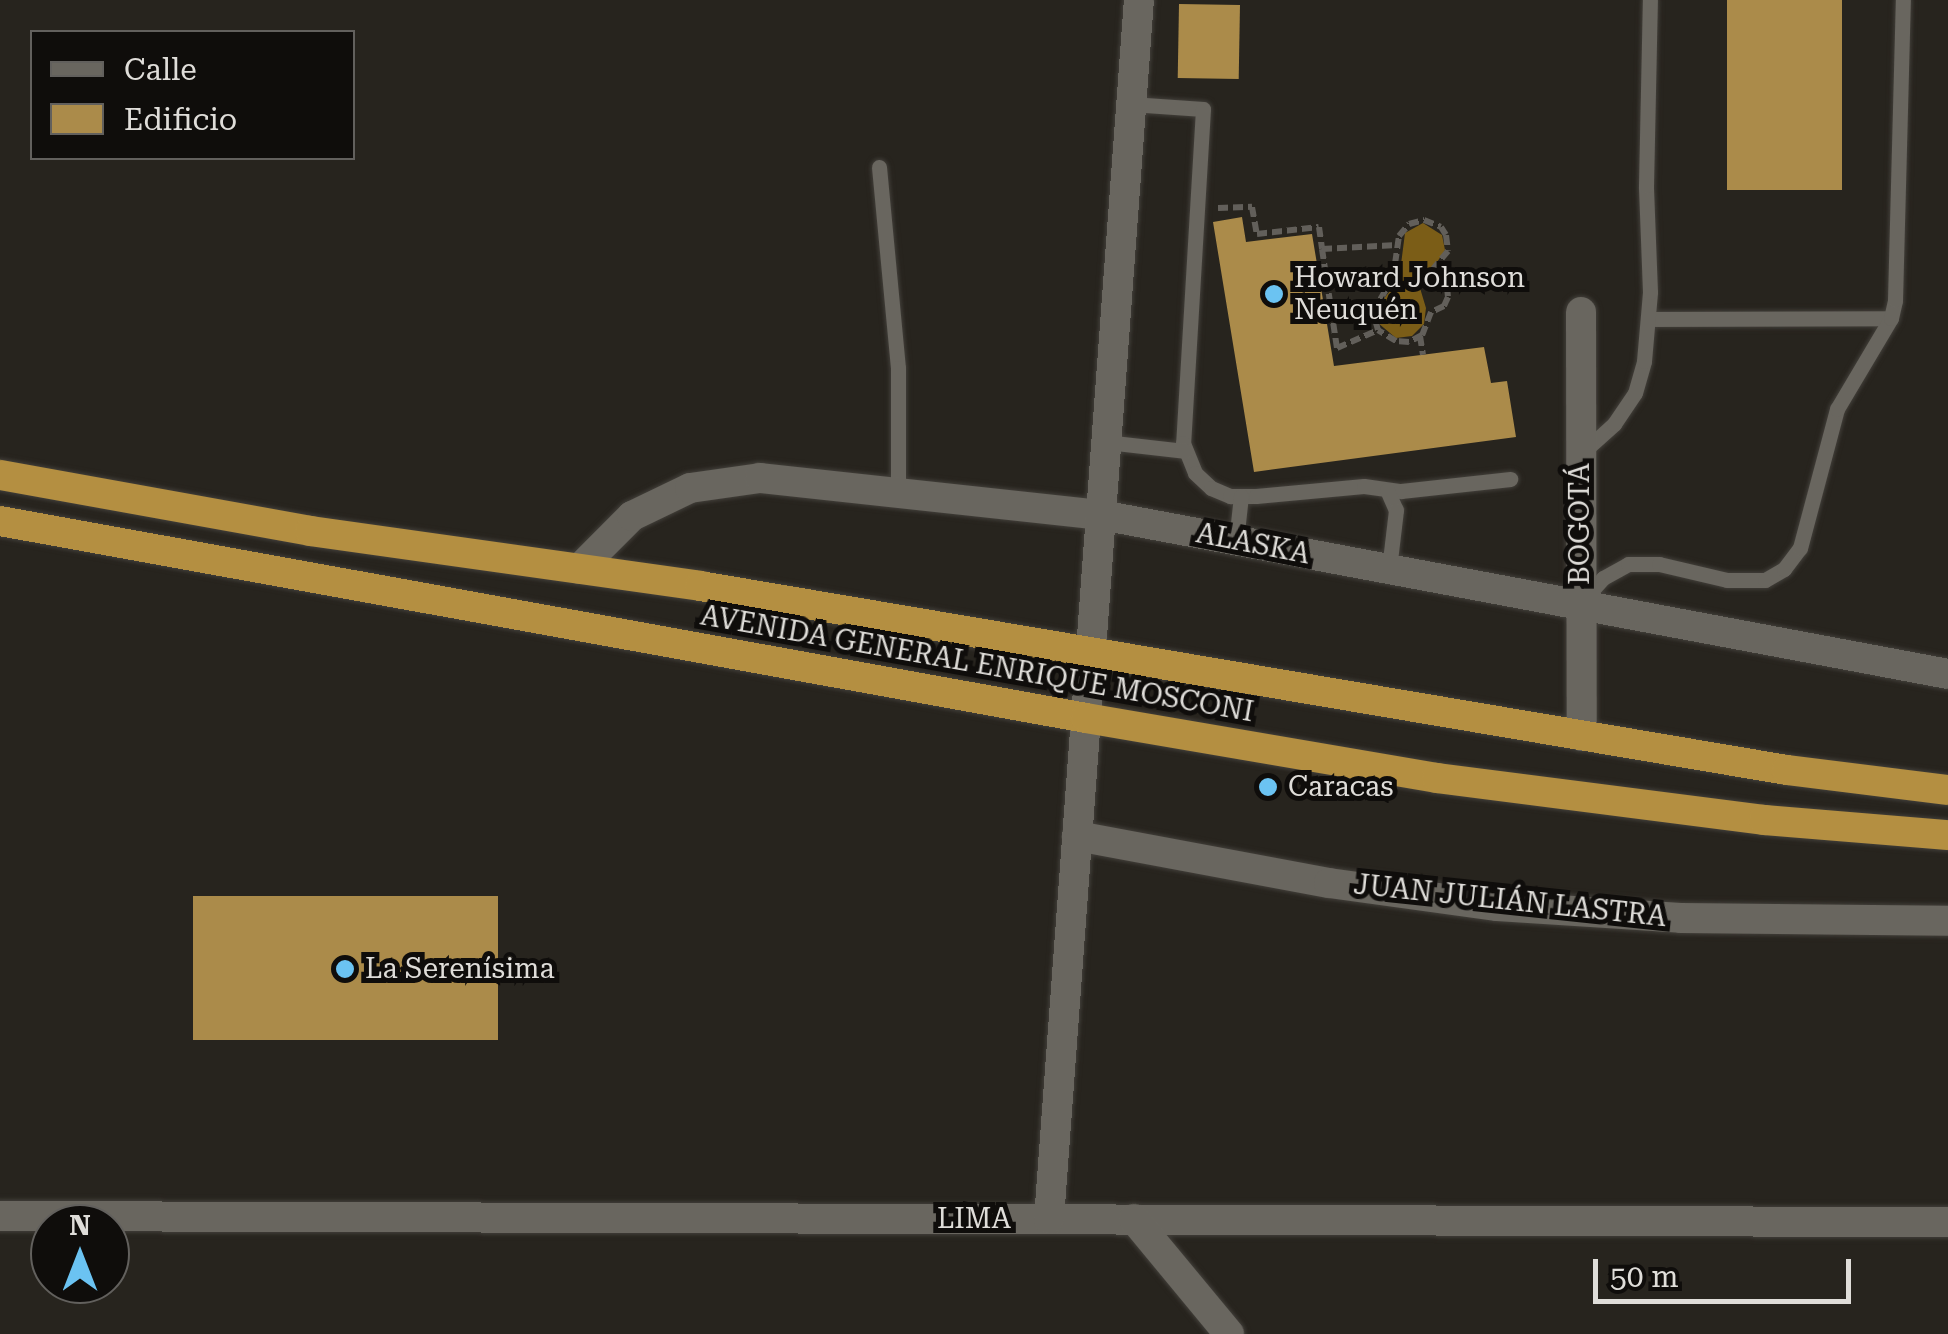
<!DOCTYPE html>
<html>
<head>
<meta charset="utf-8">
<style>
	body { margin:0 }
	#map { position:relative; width:1948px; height:1334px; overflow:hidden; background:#27241e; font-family:"Roboto Serif",serif }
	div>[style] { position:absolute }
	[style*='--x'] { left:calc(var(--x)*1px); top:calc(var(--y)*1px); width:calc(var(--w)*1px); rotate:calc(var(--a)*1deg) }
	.water>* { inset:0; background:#7b5d17 }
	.building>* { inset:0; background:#ab8b4a; transform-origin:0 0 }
	.path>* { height:6px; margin-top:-3px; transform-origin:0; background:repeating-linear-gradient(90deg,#625f5a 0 10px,transparent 0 15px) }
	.roads { filter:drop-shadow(0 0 2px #423f3a) drop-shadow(0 0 2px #423f3a) }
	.lane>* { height:15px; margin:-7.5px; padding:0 7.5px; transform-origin:7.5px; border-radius:7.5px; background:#69665f }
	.street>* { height:30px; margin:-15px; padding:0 15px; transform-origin:15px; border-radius:15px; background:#69665f }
	.highway>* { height:30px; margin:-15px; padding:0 15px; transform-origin:15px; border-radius:15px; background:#b48f41 }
	.dots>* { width:28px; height:28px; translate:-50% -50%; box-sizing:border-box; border:5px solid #0f0d0b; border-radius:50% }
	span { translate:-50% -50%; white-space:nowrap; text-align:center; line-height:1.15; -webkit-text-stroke:10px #0f0d0b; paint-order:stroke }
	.poi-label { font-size:28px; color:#dfddd9 }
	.left { translate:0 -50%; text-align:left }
	.street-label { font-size:28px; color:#dfddd9 }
	.legend { position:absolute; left:30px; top:30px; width:325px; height:130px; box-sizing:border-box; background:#0f0d0b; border:2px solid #62605d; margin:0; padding:12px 18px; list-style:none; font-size:30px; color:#dfddd9 }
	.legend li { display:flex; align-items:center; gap:20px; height:50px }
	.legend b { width:50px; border:2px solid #62605d }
	.north { position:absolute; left:30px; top:1204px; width:100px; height:100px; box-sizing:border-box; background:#0f0d0b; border:2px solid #62605d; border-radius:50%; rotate:0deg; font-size:28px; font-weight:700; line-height:40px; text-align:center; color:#dfddd9 }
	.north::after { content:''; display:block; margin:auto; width:35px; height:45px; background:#6bc3f2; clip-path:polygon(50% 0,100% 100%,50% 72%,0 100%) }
	.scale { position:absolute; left:1593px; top:1259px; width:258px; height:45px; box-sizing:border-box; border:5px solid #dfddd9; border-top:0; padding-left:12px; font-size:30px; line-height:35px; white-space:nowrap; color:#dfddd9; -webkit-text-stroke:8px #0f0d0b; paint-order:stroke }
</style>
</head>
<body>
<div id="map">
	<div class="water">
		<i style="clip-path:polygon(1423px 223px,1442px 235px,1445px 250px,1420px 288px,1426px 308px,1424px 324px,1412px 336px,1396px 338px,1378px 323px,1377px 307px,1399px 280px,1405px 233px)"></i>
	</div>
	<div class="building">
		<i style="left:1727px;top:0;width:115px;height:190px"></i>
		<i style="left:1179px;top:4px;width:61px;height:74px;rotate:1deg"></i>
		<i style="clip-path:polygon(1242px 217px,1246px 242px,1312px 234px,1334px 366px,1484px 347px,1491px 383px,1507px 381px,1516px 437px,1254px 472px,1213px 222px)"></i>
		<i style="left:193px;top:896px;width:305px;height:144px"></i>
	</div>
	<div class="path">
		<i style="--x:1218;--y:208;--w:34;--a:-2"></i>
		<i style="--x:1252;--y:207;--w:27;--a:80"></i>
		<i style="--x:1257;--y:234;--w:62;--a:-6.4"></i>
		<i style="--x:1319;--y:227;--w:22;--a:82"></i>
		<i style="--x:1322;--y:249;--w:75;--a:-3.1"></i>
		<i style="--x:1424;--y:220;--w:18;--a:22"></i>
		<i style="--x:1441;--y:227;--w:9;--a:58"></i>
		<i style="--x:1446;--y:235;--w:16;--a:83"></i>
		<i style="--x:1448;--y:251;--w:23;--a:130"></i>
		<i style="--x:1433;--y:269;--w:22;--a:51"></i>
		<i style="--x:1447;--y:286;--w:11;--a:85"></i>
		<i style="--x:1448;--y:297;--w:10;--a:114"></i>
		<i style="--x:1444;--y:306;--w:14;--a:155"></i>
		<i style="--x:1431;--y:312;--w:25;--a:111"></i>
		<i style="--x:1422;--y:335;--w:15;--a:152"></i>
		<i style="--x:1409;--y:342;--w:13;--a:-176"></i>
		<i style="--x:1396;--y:341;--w:21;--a:-149"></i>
		<i style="--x:1378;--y:330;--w:19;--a:-106"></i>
		<i style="--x:1373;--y:312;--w:39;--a:-60"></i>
		<i style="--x:1393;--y:278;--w:42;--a:-81.9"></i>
		<i style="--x:1399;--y:236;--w:16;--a:-50"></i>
		<i style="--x:1409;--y:224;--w:16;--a:-15"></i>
		<i style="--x:1322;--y:249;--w:100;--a:81.4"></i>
		<i style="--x:1337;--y:348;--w:45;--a:-23.7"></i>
		<i style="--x:1420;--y:336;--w:19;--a:81"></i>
	</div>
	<div class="roads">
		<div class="lane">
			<i style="--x:1131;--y:104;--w:72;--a:4"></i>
			<i style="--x:1203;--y:109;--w:335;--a:93.4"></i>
			<i style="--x:1183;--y:443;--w:32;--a:68"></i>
			<i style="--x:1195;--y:473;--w:22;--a:43"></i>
			<i style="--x:1211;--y:488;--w:21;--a:23"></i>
			<i style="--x:1230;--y:496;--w:26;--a:0"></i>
			<i style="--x:1256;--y:496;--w:108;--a:-5.3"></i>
			<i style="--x:1364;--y:486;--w:37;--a:8"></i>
			<i style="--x:1401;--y:491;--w:110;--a:-6.3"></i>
			<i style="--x:879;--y:167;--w:202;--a:84.6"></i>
			<i style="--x:898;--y:368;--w:127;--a:90"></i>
			<i style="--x:1648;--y:319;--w:243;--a:-0.2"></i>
			<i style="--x:1106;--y:442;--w:80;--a:6.5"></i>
			<i style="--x:1583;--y:452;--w:42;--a:-42.1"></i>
			<i style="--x:1614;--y:424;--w:37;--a:-56"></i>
			<i style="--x:1635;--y:393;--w:33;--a:-74"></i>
			<i style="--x:1644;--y:361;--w:69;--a:-85"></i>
			<i style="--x:1650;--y:292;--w:106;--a:-92.2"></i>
			<i style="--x:1646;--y:186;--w:186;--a:-88.8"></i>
			<i style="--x:1387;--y:490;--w:22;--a:66"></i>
			<i style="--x:1396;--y:510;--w:59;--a:96.8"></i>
			<i style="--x:1236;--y:541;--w:45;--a:-83.7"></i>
			<i style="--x:1585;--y:598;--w:27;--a:-48"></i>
			<i style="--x:1603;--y:578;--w:29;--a:-29"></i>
			<i style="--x:1628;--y:564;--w:31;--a:0"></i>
			<i style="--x:1659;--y:564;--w:70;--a:13.2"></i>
			<i style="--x:1727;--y:580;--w:38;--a:0"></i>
			<i style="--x:1765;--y:580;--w:22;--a:-30"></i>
			<i style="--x:1784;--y:569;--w:26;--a:-53"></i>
			<i style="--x:1800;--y:548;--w:144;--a:-75.1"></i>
			<i style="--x:1837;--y:409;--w:106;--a:-59.3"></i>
			<i style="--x:1891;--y:318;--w:18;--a:-77"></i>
			<i style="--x:1895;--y:300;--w:300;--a:-88.5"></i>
		</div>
		<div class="street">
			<i style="--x:1581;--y:312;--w:424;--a:89.9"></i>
			<i style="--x:579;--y:569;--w:75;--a:-45"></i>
			<i style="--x:632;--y:516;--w:64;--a:-25.8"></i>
			<i style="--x:690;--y:488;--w:71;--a:-8.1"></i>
			<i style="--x:760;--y:478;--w:343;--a:6.2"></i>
			<i style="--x:1101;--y:515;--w:862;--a:10.63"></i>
			<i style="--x:1077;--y:836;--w:256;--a:10.6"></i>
			<i style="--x:1329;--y:883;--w:170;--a:7.8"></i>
			<i style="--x:1497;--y:906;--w:184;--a:3.7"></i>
			<i style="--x:1681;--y:918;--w:267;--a:0.6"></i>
			<i style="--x:0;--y:1216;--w:1948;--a:0.18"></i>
			<i style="--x:1049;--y:1219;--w:1222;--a:-85.78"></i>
			<i style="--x:1134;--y:1219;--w:149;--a:50.4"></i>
		</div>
		<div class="highway">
			<i style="--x:0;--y:475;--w:315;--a:10.2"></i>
			<i style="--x:310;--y:531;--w:394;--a:8"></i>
			<i style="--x:700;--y:586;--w:1102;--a:9.61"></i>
			<i style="--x:1787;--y:770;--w:162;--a:7.1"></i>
			<i style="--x:0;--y:521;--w:1104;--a:10.28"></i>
			<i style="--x:1086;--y:718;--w:356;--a:9.7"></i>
			<i style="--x:1437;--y:778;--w:330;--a:7.3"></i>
			<i style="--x:1764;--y:820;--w:185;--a:4.7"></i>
		</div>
	</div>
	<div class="dots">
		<i style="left:1274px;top:294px;background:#6bc3f2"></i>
		<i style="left:1268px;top:787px;background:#6bc3f2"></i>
		<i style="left:345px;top:969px;background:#6bc3f2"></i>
	</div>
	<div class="poi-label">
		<span class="left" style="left:1294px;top:294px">Howard Johnson<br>Neuquén</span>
		<span class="left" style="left:1288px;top:787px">Caracas</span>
		<span class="left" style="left:365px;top:969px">La Serenísima</span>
	</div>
	<div class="street-label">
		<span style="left:1580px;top:524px;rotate:-90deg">BOGOTÁ</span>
		<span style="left:1253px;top:544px;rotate:11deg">ALASKA</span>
		<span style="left:977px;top:664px;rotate:10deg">AVENIDA GENERAL ENRIQUE MOSCONI</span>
		<span style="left:1510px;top:901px;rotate:6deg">JUAN JULIÁN LASTRA</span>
		<span style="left:974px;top:1219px">LIMA</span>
	</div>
	<ul class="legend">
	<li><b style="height:12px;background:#69665f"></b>Calle</li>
	<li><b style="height:28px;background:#ab8b4a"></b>Edificio</li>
	</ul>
	<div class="north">N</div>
	<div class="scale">50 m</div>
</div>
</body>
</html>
